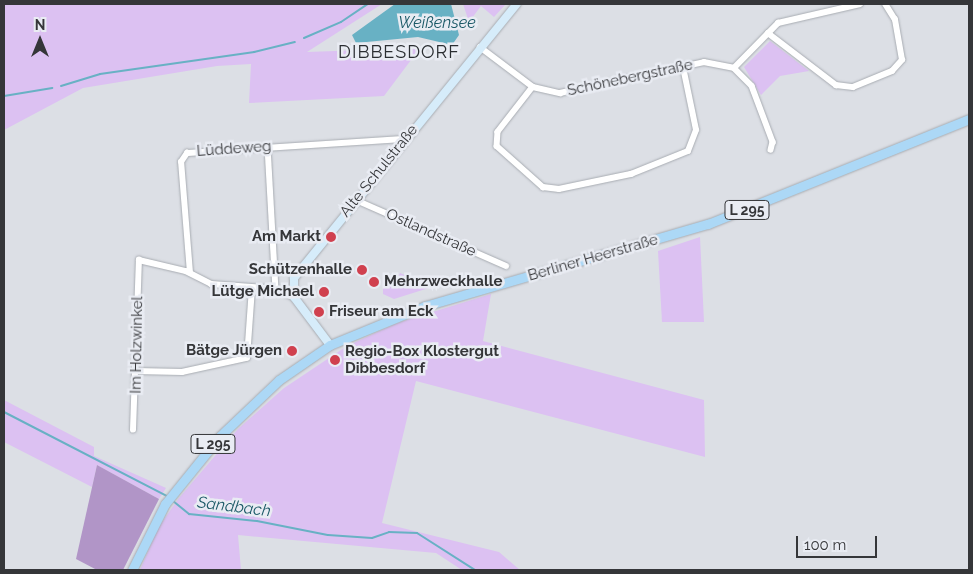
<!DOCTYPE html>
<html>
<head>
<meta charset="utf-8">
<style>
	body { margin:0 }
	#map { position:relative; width:973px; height:574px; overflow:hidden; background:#dcdfe5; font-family:Raleway,sans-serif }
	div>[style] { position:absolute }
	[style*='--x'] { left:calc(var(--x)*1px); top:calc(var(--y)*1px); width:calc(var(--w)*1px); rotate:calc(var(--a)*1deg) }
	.green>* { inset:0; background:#dcc1f2 }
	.forest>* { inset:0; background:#b195c7 }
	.water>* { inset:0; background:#68b1c4 }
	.stream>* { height:2px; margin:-1px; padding:0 1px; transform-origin:1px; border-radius:1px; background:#68b1c4 }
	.roads { filter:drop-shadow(0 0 1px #a8acb2) drop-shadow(0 0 1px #a8acb2) }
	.street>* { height:5.5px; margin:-2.75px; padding:0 2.75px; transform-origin:2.75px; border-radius:2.75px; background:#fff }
	.secondary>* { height:8px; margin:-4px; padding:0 4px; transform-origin:4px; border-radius:4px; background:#d6ecfa }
	.primary>* { height:9px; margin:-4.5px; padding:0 4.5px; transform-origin:4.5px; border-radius:4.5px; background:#acd8f6 }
	.dots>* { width:14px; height:14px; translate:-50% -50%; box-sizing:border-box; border:2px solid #e9ecf3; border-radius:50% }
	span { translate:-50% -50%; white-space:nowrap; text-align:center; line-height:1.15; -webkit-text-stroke:5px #e9ecf3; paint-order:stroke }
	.shield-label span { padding:1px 4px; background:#e9ecf3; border:1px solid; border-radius:4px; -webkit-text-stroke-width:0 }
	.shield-label { font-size:14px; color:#353639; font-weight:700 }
	.street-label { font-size:15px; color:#353639 }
	.poi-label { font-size:15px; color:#353639; font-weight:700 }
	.right { translate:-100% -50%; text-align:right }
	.left { translate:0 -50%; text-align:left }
	.water-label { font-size:16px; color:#1a5866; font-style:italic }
	.quarter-label { font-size:18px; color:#2a2d31; letter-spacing:1px }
	.frame { position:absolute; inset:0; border:5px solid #353639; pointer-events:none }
	.north { position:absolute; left:15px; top:15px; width:50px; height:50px; -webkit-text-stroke:4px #e9ecf3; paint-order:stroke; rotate:0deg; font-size:14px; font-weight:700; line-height:20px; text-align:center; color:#353639 }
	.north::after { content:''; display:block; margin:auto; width:18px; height:22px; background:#353639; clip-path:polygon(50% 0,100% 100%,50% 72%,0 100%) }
	.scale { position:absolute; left:796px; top:536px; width:81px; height:22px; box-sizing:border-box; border:2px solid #353639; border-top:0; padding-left:6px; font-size:15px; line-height:18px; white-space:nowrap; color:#353639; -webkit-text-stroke:4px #e9ecf3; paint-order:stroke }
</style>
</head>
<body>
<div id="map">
	<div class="green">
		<i style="clip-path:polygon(4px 4px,382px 4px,307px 52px,420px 48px,384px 96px,249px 103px,251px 64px,217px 66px,83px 88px,4px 130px)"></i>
		<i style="clip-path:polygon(463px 4px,506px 4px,494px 17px,481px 6px,469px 22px)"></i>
		<i style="clip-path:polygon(770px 41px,809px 71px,780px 76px,761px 95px,744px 67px)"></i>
		<i style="clip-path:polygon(700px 237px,704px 322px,662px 322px,658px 251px)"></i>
		<i style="clip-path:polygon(400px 273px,432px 287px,394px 299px,383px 294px,383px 281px,394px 286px)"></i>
		<i style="clip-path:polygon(491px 294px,483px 341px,704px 400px,705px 457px,416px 381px,382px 523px,499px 552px,520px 570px,462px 570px,436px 553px,238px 535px,241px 570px,140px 570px,158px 528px,179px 498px,238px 429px,284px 388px,347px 346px,397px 323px)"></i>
		<i style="clip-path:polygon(4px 400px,94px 447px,94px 456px,166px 488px,159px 499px,97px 465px,92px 487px,4px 442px)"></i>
	</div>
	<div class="forest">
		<i style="clip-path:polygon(97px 465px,159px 499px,123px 570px,97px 570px,76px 559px)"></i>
	</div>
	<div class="water">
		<i style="clip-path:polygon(395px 4px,451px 4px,459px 35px,452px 45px,418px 37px,356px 43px,352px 35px)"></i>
	</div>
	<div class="stream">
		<i style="--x:304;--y:38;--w:40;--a:-23.4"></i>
		<i style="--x:341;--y:22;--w:32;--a:-34"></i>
		<i style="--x:61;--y:86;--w:41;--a:-17.1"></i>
		<i style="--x:100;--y:74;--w:156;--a:-8.1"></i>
		<i style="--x:254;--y:52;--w:42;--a:-13.7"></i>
		<i style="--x:4;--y:96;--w:49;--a:-9.5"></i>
		<i style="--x:4;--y:412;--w:183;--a:27.3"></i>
		<i style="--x:173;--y:501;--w:21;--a:39"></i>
		<i style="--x:189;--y:514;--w:68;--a:5.9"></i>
		<i style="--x:257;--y:521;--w:72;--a:11.2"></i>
		<i style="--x:328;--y:535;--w:44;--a:3.9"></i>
		<i style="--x:372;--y:538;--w:18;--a:-19"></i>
		<i style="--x:389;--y:532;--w:28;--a:2"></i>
		<i style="--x:417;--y:533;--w:69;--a:32.5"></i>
	</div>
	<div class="roads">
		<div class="street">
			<i style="--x:768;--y:33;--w:86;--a:37.4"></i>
			<i style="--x:836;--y:85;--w:17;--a:7"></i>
			<i style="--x:853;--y:87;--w:42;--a:-22.3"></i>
			<i style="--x:892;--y:71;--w:15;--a:-48"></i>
			<i style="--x:902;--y:60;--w:41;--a:-99.9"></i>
			<i style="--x:895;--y:20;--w:19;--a:-122"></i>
			<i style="--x:480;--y:47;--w:66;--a:37"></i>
			<i style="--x:533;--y:87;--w:28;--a:13"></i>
			<i style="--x:560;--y:93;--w:147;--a:-12.1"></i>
			<i style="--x:704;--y:62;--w:31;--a:11"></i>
			<i style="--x:734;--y:68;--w:63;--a:-45.6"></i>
			<i style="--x:778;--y:23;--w:84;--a:-13"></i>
			<i style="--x:734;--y:68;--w:25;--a:45"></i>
			<i style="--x:752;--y:86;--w:60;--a:69.4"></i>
			<i style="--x:773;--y:142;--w:8;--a:104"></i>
			<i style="--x:533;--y:87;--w:57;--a:127.9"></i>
			<i style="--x:498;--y:132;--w:14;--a:94"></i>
			<i style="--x:497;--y:146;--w:62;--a:41.7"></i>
			<i style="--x:543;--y:187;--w:16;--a:7"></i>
			<i style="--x:559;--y:189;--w:74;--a:-11.8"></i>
			<i style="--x:631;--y:174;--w:61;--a:-22"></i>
			<i style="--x:688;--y:151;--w:22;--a:-69"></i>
			<i style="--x:696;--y:130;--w:64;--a:-101.7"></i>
			<i style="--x:268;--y:147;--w:143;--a:86.8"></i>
			<i style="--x:356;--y:200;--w:164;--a:23.7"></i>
			<i style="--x:190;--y:273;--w:111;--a:-94.6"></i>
			<i style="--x:181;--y:162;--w:11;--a:-56"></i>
			<i style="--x:187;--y:153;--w:217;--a:-3.7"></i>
			<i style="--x:136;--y:371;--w:46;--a:1.2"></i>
			<i style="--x:182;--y:372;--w:66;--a:-12.2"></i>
			<i style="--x:247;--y:358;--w:70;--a:-85.9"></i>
			<i style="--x:133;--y:430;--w:170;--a:-88"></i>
			<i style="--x:139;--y:260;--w:48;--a:13.2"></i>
			<i style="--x:186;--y:271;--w:28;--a:27"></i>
			<i style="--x:211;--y:284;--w:54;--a:4.2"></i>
			<i style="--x:265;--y:288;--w:30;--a:17"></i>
		</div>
		<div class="secondary">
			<i style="--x:330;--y:345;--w:60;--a:-126.9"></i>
			<i style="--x:294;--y:297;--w:19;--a:-90"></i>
			<i style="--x:294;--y:278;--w:353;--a:-50.9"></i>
		</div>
		<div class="primary">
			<i style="--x:132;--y:570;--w:74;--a:-63.4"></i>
			<i style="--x:165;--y:504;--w:87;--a:-51"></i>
			<i style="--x:220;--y:436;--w:81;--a:-43.5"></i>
			<i style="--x:279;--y:380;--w:62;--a:-34.5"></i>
			<i style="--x:330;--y:345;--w:103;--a:-22.3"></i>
			<i style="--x:425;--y:306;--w:295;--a:-16.2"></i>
			<i style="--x:708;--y:224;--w:281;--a:-21.9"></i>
		</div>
	</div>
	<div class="dots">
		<i style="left:331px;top:237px;background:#d0404e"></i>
		<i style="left:362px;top:270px;background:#d0404e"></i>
		<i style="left:374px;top:282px;background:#d0404e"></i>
		<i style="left:324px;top:292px;background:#d0404e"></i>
		<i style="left:319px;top:312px;background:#d0404e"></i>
		<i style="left:292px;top:351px;background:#d0404e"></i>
		<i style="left:335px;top:360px;background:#d0404e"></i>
	</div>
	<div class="shield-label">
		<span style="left:747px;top:210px">L 295</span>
		<span style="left:213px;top:444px">L 295</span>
	</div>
	<div class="street-label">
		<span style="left:630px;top:78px;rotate:-12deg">Schönebergstraße</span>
		<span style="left:234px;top:149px;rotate:-4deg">Lüddeweg</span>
		<span style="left:379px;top:171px;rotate:-51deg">Alte Schulstraße</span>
		<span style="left:431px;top:233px;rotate:24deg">Ostlandstraße</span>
		<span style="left:593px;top:258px;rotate:-16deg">Berliner Heerstraße</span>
		<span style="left:137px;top:345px;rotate:-89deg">Im Holzwinkel</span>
	</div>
	<div class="poi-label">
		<span class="right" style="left:321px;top:237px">Am Markt</span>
		<span class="right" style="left:352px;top:270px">Schützenhalle</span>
		<span class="left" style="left:384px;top:282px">Mehrzweckhalle</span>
		<span class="right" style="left:314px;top:292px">Lütge Michael</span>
		<span class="left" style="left:329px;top:312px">Friseur am Eck</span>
		<span class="right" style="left:282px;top:351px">Bätge Jürgen</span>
		<span class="left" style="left:345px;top:360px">Regio-Box Klostergut<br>Dibbesdorf</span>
	</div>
	<div class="water-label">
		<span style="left:437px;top:23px">Weißensee</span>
		<span style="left:234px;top:507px;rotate:7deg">Sandbach</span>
	</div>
	<div class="quarter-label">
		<span style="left:399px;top:52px">DIBBESDORF</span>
	</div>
	<div class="frame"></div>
	<div class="north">N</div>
	<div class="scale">100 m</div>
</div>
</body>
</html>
